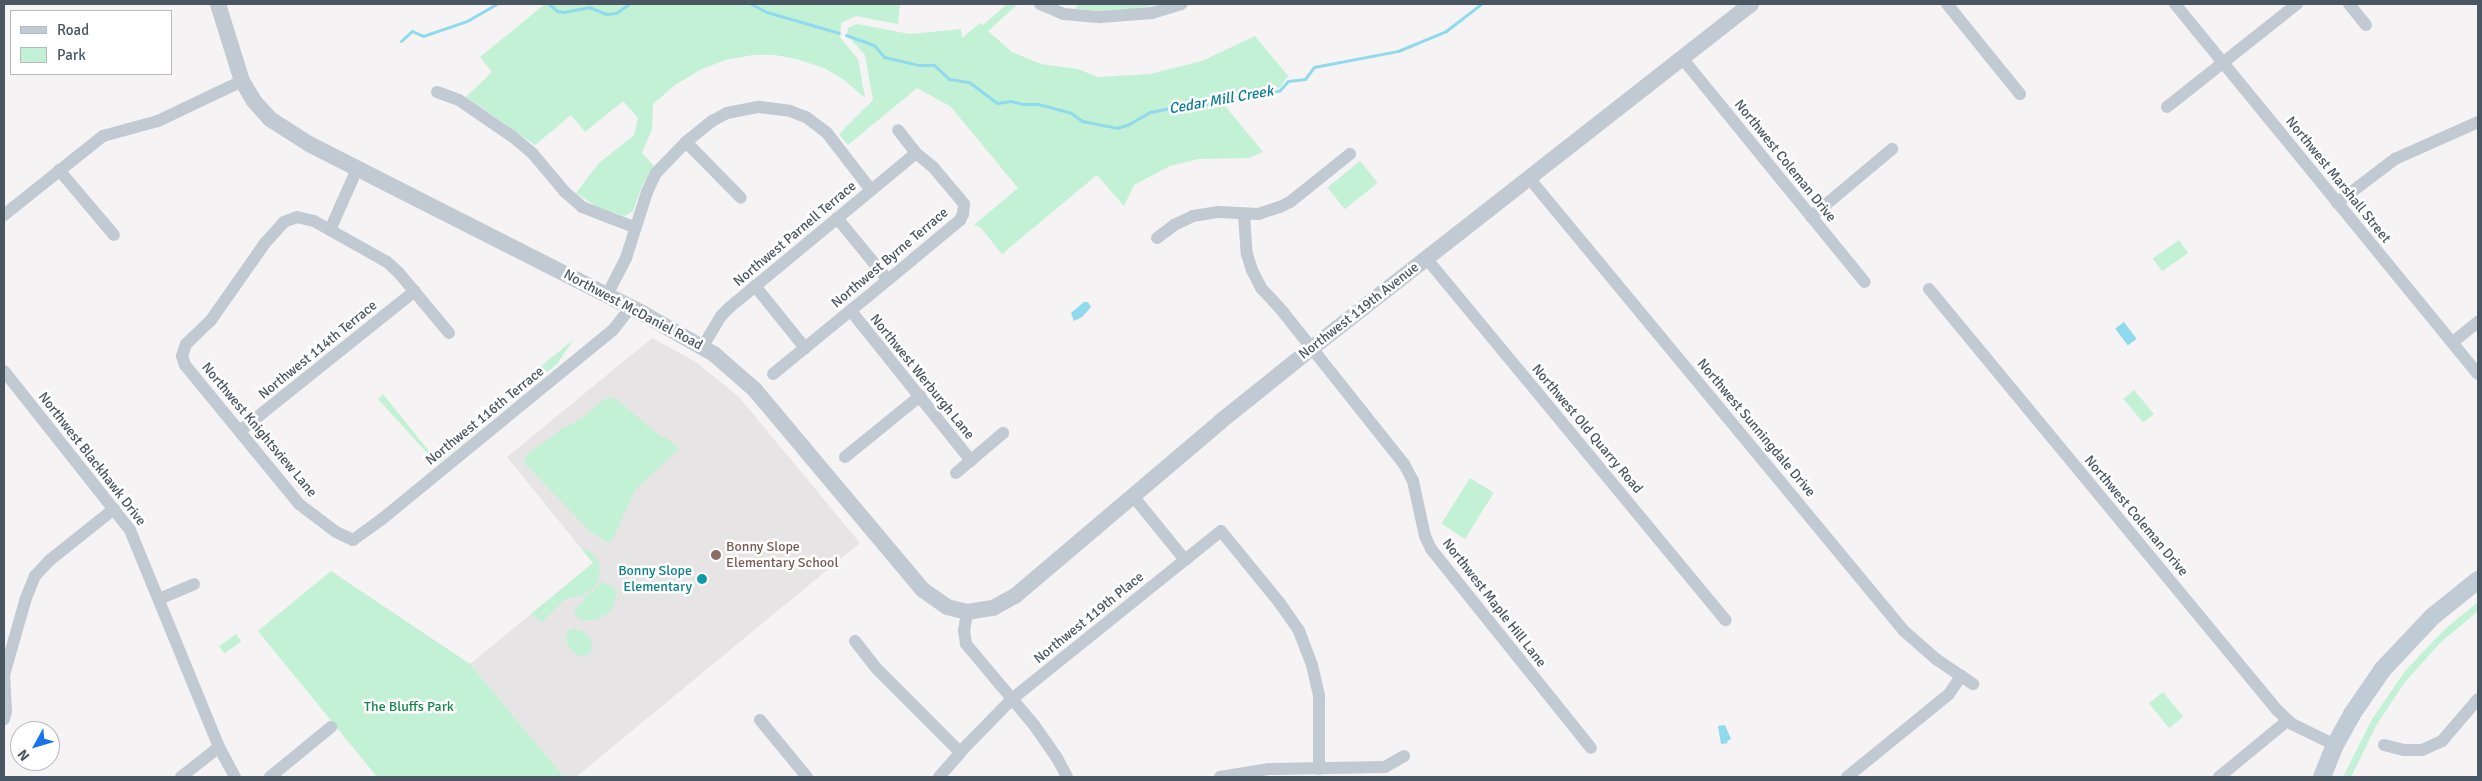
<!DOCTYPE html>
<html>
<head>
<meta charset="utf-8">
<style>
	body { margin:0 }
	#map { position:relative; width:2482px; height:781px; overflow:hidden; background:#f5f3f3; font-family:Signika,sans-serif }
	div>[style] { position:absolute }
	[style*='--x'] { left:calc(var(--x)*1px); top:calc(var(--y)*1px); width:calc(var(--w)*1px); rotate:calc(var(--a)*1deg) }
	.education>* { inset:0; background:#e6e4e5 }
	.green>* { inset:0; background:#c3f1d5; transform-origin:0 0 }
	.water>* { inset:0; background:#90daee; transform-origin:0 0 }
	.stream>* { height:3px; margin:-1.5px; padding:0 1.5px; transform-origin:1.5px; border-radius:1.5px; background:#90daee }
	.minor>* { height:12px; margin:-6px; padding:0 6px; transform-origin:6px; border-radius:6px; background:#c1cad2 }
	.tertiary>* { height:16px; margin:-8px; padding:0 8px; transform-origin:8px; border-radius:8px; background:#c1cad2 }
	.secondary>* { height:18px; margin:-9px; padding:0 9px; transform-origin:9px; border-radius:9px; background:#c1cbd6 }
	.dots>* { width:14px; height:14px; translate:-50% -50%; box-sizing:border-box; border:2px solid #fff; border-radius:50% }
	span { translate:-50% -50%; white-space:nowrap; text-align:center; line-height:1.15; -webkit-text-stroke:5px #fff; paint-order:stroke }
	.street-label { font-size:14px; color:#4a5661 }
	.education-label { font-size:14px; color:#785e54 }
	.left { translate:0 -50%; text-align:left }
	.culture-label { font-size:14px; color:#0d838f }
	.right { translate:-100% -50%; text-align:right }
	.park-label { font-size:14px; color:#17864f }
	.water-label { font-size:15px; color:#0c7c9b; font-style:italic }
	.frame { position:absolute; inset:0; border:5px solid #4a5661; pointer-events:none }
	.legend { position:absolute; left:10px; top:10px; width:162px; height:65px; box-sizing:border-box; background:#fff; border:1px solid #b7bbc0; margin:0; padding:6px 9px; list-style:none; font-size:15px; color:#4a5661 }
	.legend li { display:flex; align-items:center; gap:10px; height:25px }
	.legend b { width:25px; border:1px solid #b7bbc0 }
	.north { position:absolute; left:10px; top:721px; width:50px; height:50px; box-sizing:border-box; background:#fff; border:1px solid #b7bbc0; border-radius:50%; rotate:231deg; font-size:14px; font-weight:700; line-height:20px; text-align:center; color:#4a5661 }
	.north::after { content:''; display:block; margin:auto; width:18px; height:22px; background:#1a73e8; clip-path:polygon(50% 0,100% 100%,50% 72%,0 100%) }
</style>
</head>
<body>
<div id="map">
	<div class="education">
		<i style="clip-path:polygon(652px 338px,696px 362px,739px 397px,860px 543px,576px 777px,564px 777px,470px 664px,593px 563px,507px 457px)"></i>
	</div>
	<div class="green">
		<i style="clip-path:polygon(545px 4px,900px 4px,898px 24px,856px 16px,841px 23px,840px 37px,858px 59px,865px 98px,844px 80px,824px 68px,796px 59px,775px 55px,753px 55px,725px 60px,700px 70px,675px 85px,653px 104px,652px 129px,642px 153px,654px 166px,642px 186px,633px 211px,625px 216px,597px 207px,576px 193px,599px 163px,634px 135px,638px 118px,623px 101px,585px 132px,571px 115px,535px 145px,466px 97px,492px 72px,480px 57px)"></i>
		<i style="clip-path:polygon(1007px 4px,1018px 4px,988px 31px,1012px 52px,1041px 64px,1078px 69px,1097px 77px,1150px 74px,1202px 61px,1255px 36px,1289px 77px,1286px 78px,1281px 87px,1270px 91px,1261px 89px,1242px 95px,1238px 101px,1220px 100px,1263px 152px,1249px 158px,1199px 159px,1170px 166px,1134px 185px,1124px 206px,1097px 175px,1002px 254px,980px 227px,974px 225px,1018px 188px,950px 106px,917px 88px,848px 145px,839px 134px,873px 100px,865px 55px,847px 35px,848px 28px,857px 24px,910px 34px,961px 29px,962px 38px,980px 23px,983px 25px)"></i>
		<i style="clip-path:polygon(1077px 4px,1161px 4px,1134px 9px,1103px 11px,1076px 9px)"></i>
		<i style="left:1360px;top:161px;width:28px;height:42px;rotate:51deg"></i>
		<i style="left:2179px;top:240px;width:16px;height:32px;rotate:55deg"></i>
		<i style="clip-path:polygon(573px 340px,557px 364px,519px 395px,513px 397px,507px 394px)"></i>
		<i style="left:2134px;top:390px;width:31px;height:14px;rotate:50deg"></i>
		<i style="clip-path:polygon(383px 394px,432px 455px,491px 407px,493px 414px,490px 420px,437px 464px,378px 399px)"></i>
		<i style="clip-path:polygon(610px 398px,616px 399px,661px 437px,665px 437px,679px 449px,635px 490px,612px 540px,608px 542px,591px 532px,527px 466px,524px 460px,527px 455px,563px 428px,581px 419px,604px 399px)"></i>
		<i style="left:1470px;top:478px;width:28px;height:54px;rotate:32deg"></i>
		<i style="clip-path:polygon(581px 548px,589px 550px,598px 560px,600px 568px,598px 582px,593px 589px,582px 595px,565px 599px,542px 622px,531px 614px,593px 563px)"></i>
		<i style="clip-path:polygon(331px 571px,470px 664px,564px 777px,377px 777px,258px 631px)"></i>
		<i style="clip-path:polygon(601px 582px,612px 586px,617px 592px,613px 607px,608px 613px,595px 620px,580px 620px,575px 614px,575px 608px,582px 603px,584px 597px,594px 591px)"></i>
		<i style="clip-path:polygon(2478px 602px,2478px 611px,2440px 643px,2405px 682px,2377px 724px,2351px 777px,2343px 777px,2372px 719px,2406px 670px,2445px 629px)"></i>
		<i style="clip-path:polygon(575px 629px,584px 632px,591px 640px,592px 649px,587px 655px,578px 656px,568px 646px,566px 636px,569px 630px)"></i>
		<i style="left:236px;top:634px;width:9px;height:21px;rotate:54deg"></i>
		<i style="left:2163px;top:692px;width:32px;height:18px;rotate:51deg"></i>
	</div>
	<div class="water">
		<i style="clip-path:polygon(1084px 302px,1088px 302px,1091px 307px,1082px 317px,1074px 321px,1071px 313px)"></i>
		<i style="left:2124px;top:322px;width:21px;height:11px;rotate:53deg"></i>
		<i style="clip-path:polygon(1725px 725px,1731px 739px,1727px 741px,1728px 743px,1721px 744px,1718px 726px)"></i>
	</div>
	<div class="stream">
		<i style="--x:549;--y:4;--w:11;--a:41"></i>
		<i style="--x:557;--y:11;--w:7;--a:8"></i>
		<i style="--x:564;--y:12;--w:25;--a:-11"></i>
		<i style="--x:589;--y:7;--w:18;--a:22"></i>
		<i style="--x:606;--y:14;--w:10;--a:-6"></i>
		<i style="--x:616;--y:13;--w:16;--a:-35"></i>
		<i style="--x:751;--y:4;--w:18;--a:27"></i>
		<i style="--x:767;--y:12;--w:75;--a:16.3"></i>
		<i style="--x:846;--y:35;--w:30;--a:20"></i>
		<i style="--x:874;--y:45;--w:16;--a:50"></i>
		<i style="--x:884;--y:57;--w:36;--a:13"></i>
		<i style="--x:919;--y:65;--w:15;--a:0"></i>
		<i style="--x:934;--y:65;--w:21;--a:43"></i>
		<i style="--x:949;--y:79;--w:20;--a:9"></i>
		<i style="--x:969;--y:82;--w:35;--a:37"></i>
		<i style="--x:997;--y:103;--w:14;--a:-8"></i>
		<i style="--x:1011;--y:101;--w:11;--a:15"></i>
		<i style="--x:1022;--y:104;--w:16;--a:0"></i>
		<i style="--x:1038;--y:104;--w:34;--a:15"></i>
		<i style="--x:1071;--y:113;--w:14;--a:36"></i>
		<i style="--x:1082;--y:121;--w:36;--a:11"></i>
		<i style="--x:1117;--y:128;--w:13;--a:-18"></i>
		<i style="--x:1129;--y:124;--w:24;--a:-30"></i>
		<i style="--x:1150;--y:112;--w:26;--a:-11"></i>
		<i style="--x:1176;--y:107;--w:28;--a:-4"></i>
		<i style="--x:1204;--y:105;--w:22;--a:-22"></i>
		<i style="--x:1224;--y:97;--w:20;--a:0"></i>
		<i style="--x:1244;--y:97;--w:16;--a:-18"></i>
		<i style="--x:1259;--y:92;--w:12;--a:5"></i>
		<i style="--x:1271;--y:93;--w:9;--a:-18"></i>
		<i style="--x:1280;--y:90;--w:12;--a:-48"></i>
		<i style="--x:1288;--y:81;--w:17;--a:-7"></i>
		<i style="--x:1305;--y:79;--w:15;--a:-53"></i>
		<i style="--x:1314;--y:67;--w:86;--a:-10.8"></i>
		<i style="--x:1398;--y:51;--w:52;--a:-22.6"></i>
		<i style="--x:1446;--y:31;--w:44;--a:-37.6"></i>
		<i style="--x:401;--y:41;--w:15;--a:-42"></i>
		<i style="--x:412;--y:31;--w:12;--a:24"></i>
		<i style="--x:423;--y:36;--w:46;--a:-18.8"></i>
		<i style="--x:467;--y:21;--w:34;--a:-30"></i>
	</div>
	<div class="minor">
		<i style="--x:1040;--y:4;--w:25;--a:23"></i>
		<i style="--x:1063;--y:14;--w:38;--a:5"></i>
		<i style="--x:1101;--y:17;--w:51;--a:-4.5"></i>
		<i style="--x:1152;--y:13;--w:31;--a:-17"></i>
		<i style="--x:1947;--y:4;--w:116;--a:51"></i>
		<i style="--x:2175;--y:4;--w:478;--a:50.7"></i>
		<i style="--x:2349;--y:4;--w:27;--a:51"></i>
		<i style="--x:1682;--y:58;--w:289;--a:50.8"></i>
		<i style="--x:437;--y:92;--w:23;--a:20"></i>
		<i style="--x:459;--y:100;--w:65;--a:34.4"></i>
		<i style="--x:513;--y:137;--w:26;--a:40"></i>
		<i style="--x:533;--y:154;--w:50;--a:49.9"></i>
		<i style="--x:565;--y:192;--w:23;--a:41"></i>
		<i style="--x:582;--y:207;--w:56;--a:21"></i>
		<i style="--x:2167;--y:107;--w:166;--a:-38.4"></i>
		<i style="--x:686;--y:142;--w:78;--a:45.5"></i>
		<i style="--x:59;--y:170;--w:85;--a:49.8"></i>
		<i style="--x:1529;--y:178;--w:588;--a:50.38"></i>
		<i style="--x:1904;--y:631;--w:43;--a:41.2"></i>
		<i style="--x:1936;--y:659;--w:45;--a:34"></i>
		<i style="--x:2337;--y:203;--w:73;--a:-37.2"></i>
		<i style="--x:2395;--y:159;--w:91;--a:-24"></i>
		<i style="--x:4;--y:215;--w:127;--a:-38.6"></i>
		<i style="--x:103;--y:136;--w:57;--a:-15.3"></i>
		<i style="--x:158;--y:121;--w:93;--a:-25.5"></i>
		<i style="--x:1244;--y:215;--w:39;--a:86"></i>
		<i style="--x:1247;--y:254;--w:17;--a:73"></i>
		<i style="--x:1252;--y:270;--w:20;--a:63"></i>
		<i style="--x:1261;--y:288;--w:33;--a:47"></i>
		<i style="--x:1283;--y:312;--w:194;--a:51.5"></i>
		<i style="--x:1404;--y:464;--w:19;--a:62"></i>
		<i style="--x:1413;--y:481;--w:56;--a:77.7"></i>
		<i style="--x:1425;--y:536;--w:14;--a:65"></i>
		<i style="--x:1431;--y:549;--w:255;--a:51.2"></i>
		<i style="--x:1811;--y:217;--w:106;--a:-40"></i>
		<i style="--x:837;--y:218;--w:80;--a:50.6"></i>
		<i style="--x:330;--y:230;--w:67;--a:-66.1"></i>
		<i style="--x:1157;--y:238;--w:21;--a:-37"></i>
		<i style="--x:1174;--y:225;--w:21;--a:-25"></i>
		<i style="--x:1193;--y:216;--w:26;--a:-9"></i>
		<i style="--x:1219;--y:212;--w:39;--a:3"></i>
		<i style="--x:1258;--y:214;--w:23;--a:-18"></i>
		<i style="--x:1280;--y:207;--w:11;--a:-27"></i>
		<i style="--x:1290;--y:202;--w:77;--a:-38.7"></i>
		<i style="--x:1426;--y:258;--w:470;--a:50.4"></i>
		<i style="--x:755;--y:286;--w:80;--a:51.1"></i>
		<i style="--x:1929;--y:289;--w:546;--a:50.42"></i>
		<i style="--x:2277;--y:710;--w:21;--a:43"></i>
		<i style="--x:2292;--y:724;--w:48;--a:26"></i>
		<i style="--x:607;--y:295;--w:42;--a:-62.8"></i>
		<i style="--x:626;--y:258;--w:69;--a:-72.3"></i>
		<i style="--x:647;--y:192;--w:21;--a:-65"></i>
		<i style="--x:656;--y:173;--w:43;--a:-45.9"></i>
		<i style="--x:686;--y:142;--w:33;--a:-39"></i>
		<i style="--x:712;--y:121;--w:17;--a:-28"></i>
		<i style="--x:727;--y:113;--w:33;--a:-11"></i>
		<i style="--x:759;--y:107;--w:31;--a:7"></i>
		<i style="--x:790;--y:111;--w:17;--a:21"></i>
		<i style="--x:806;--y:117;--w:26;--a:37"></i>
		<i style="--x:827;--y:133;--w:72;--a:52.3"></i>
		<i style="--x:851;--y:311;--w:192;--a:51.3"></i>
		<i style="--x:449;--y:333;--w:78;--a:-129.8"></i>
		<i style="--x:399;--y:273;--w:16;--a:-137"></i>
		<i style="--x:387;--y:262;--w:84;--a:-150.7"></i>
		<i style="--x:314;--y:221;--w:17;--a:-167"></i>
		<i style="--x:297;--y:217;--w:14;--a:159"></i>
		<i style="--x:284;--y:222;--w:28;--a:132"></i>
		<i style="--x:265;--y:243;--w:94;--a:125"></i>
		<i style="--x:211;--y:320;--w:35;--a:136"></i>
		<i style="--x:186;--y:344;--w:13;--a:108"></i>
		<i style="--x:182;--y:356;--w:9;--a:72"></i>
		<i style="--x:185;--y:365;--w:180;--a:50.6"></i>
		<i style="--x:299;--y:504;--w:46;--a:37.1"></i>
		<i style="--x:336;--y:532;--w:19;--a:25"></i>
		<i style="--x:353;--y:540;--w:36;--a:-36"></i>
		<i style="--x:382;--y:519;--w:298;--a:-39.3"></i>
		<i style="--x:613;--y:330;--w:29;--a:-52"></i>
		<i style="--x:2453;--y:342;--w:32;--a:-39"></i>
		<i style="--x:703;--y:346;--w:35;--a:-59"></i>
		<i style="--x:721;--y:316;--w:13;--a:-45"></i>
		<i style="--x:730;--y:307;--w:241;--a:-39.6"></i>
		<i style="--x:4;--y:371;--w:203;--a:51.6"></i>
		<i style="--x:130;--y:530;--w:235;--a:67.7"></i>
		<i style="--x:219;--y:747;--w:34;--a:62"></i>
		<i style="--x:773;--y:374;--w:149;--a:-39.3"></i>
		<i style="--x:888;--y:280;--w:94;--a:-39.8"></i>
		<i style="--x:960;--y:220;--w:7;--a:-63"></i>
		<i style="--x:963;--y:214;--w:10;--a:-84"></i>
		<i style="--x:964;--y:204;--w:6;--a:-129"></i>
		<i style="--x:960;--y:199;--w:42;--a:-130.2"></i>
		<i style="--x:933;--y:167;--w:22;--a:-141"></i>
		<i style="--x:916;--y:153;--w:29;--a:-128"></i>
		<i style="--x:240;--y:431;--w:224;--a:-38.7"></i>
		<i style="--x:845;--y:457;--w:97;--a:-39.1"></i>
		<i style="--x:956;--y:473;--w:62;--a:-40.4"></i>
		<i style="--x:1133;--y:496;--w:82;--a:50.9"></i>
		<i style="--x:1185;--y:560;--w:46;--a:-38.9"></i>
		<i style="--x:1221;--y:531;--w:92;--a:50.8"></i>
		<i style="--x:1279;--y:602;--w:35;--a:55"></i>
		<i style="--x:1299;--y:631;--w:36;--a:69"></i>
		<i style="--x:1312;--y:665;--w:32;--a:77"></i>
		<i style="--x:1319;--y:696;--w:73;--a:90"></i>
		<i style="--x:159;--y:599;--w:38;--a:-23"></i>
		<i style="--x:967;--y:612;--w:18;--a:99"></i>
		<i style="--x:964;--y:630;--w:14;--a:82"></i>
		<i style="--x:966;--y:644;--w:106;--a:50"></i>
		<i style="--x:1034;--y:725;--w:40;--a:55.1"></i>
		<i style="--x:1057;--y:758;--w:21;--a:62"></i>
		<i style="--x:855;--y:641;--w:34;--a:52"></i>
		<i style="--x:876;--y:668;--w:119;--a:45"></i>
		<i style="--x:4;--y:675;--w:80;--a:-74.1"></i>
		<i style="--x:26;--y:598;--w:24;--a:-68"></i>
		<i style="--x:35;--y:576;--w:22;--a:-47"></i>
		<i style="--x:50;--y:560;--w:82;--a:-38.6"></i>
		<i style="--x:4;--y:719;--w:8;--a:-76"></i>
		<i style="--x:6;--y:711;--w:37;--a:-93"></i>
		<i style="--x:760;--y:720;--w:74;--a:50.5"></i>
		<i style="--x:2384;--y:745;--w:21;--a:14"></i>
		<i style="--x:2404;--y:750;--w:18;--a:0"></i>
		<i style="--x:2422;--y:750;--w:22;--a:-24"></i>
		<i style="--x:2442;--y:741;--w:55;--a:-49.4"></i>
		<i style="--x:181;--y:777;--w:48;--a:-38.3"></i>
		<i style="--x:270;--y:777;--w:79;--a:-39.3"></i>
		<i style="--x:939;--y:777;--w:43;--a:-48.8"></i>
		<i style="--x:967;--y:745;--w:64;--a:-45.6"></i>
		<i style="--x:1012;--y:699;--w:222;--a:-38.8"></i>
		<i style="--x:1220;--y:777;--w:50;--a:-9.3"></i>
		<i style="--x:1269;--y:769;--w:116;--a:-1"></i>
		<i style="--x:1385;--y:767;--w:22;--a:-30"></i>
		<i style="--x:1847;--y:777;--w:132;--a:-39.1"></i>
		<i style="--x:1949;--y:694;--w:22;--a:-56"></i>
		<i style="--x:2219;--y:777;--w:88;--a:-39.5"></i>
	</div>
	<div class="tertiary">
		<i style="--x:218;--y:4;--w:81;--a:72.7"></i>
		<i style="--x:242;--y:81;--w:23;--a:59"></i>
		<i style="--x:254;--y:101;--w:24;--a:48"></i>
		<i style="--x:270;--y:119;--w:46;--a:32.7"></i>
		<i style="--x:309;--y:144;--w:373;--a:26.9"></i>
		<i style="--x:642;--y:313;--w:83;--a:29.7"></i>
		<i style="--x:714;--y:354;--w:55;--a:41.3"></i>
		<i style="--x:755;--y:390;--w:261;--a:50"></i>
		<i style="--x:923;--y:590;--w:29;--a:35"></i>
		<i style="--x:947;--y:607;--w:21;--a:14"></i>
		<i style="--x:967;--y:612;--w:26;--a:-9"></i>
		<i style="--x:993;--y:608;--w:25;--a:-29"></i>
		<i style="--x:1015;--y:596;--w:270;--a:-40.3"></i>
		<i style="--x:1221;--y:421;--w:117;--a:-38.7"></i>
		<i style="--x:1312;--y:348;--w:558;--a:-38.08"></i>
	</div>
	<div class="secondary">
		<i style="--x:2322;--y:777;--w:35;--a:-68"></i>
		<i style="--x:2335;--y:745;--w:35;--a:-61"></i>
		<i style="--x:2352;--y:714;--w:55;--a:-55.4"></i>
		<i style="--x:2383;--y:669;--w:71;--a:-46.7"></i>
		<i style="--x:2432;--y:617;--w:59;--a:-38.8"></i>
	</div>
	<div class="dots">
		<i style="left:716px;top:555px;background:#8d6e63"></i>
		<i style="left:702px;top:579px;background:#0f9aa8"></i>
	</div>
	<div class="street-label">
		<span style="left:1785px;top:161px;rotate:51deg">Northwest Coleman Drive</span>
		<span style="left:2338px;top:180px;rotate:51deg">Northwest Marshall Street</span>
		<span style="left:795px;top:234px;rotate:-40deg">Northwest Parnell Terrace</span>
		<span style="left:890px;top:258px;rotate:-40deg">Northwest Byrne Terrace</span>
		<span style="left:633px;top:310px;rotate:28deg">Northwest McDaniel Road</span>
		<span style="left:1359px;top:311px;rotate:-38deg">Northwest 119th Avenue</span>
		<span style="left:318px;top:350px;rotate:-39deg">Northwest 114th Terrace</span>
		<span style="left:922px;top:377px;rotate:51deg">Northwest Werburgh Lane</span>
		<span style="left:485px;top:416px;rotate:-39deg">Northwest 116th Terrace</span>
		<span style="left:1756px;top:428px;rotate:50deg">Northwest Sunningdale Drive</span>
		<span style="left:1587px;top:429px;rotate:50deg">Northwest Old Quarry Road</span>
		<span style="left:259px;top:430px;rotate:50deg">Northwest Knightsview Lane</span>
		<span style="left:92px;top:459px;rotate:52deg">Northwest Blackhawk Drive</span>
		<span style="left:2136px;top:516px;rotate:50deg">Northwest Coleman Drive</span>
		<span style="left:1494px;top:603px;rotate:52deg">Northwest Maple Hill Lane</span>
		<span style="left:1089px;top:618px;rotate:-39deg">Northwest 119th Place</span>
	</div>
	<div class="education-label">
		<span class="left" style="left:726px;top:555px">Bonny Slope<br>Elementary School</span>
	</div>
	<div class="culture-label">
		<span class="right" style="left:692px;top:579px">Bonny Slope<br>Elementary</span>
	</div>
	<div class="park-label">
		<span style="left:409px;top:707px">The Bluffs Park</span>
	</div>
	<div class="water-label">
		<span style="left:1221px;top:100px;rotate:-10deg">Cedar Mill Creek</span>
	</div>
	<div class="frame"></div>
	<ul class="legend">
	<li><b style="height:6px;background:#c1cbd6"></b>Road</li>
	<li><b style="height:14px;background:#c3f1d5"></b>Park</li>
	</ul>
	<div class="north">N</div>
</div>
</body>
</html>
